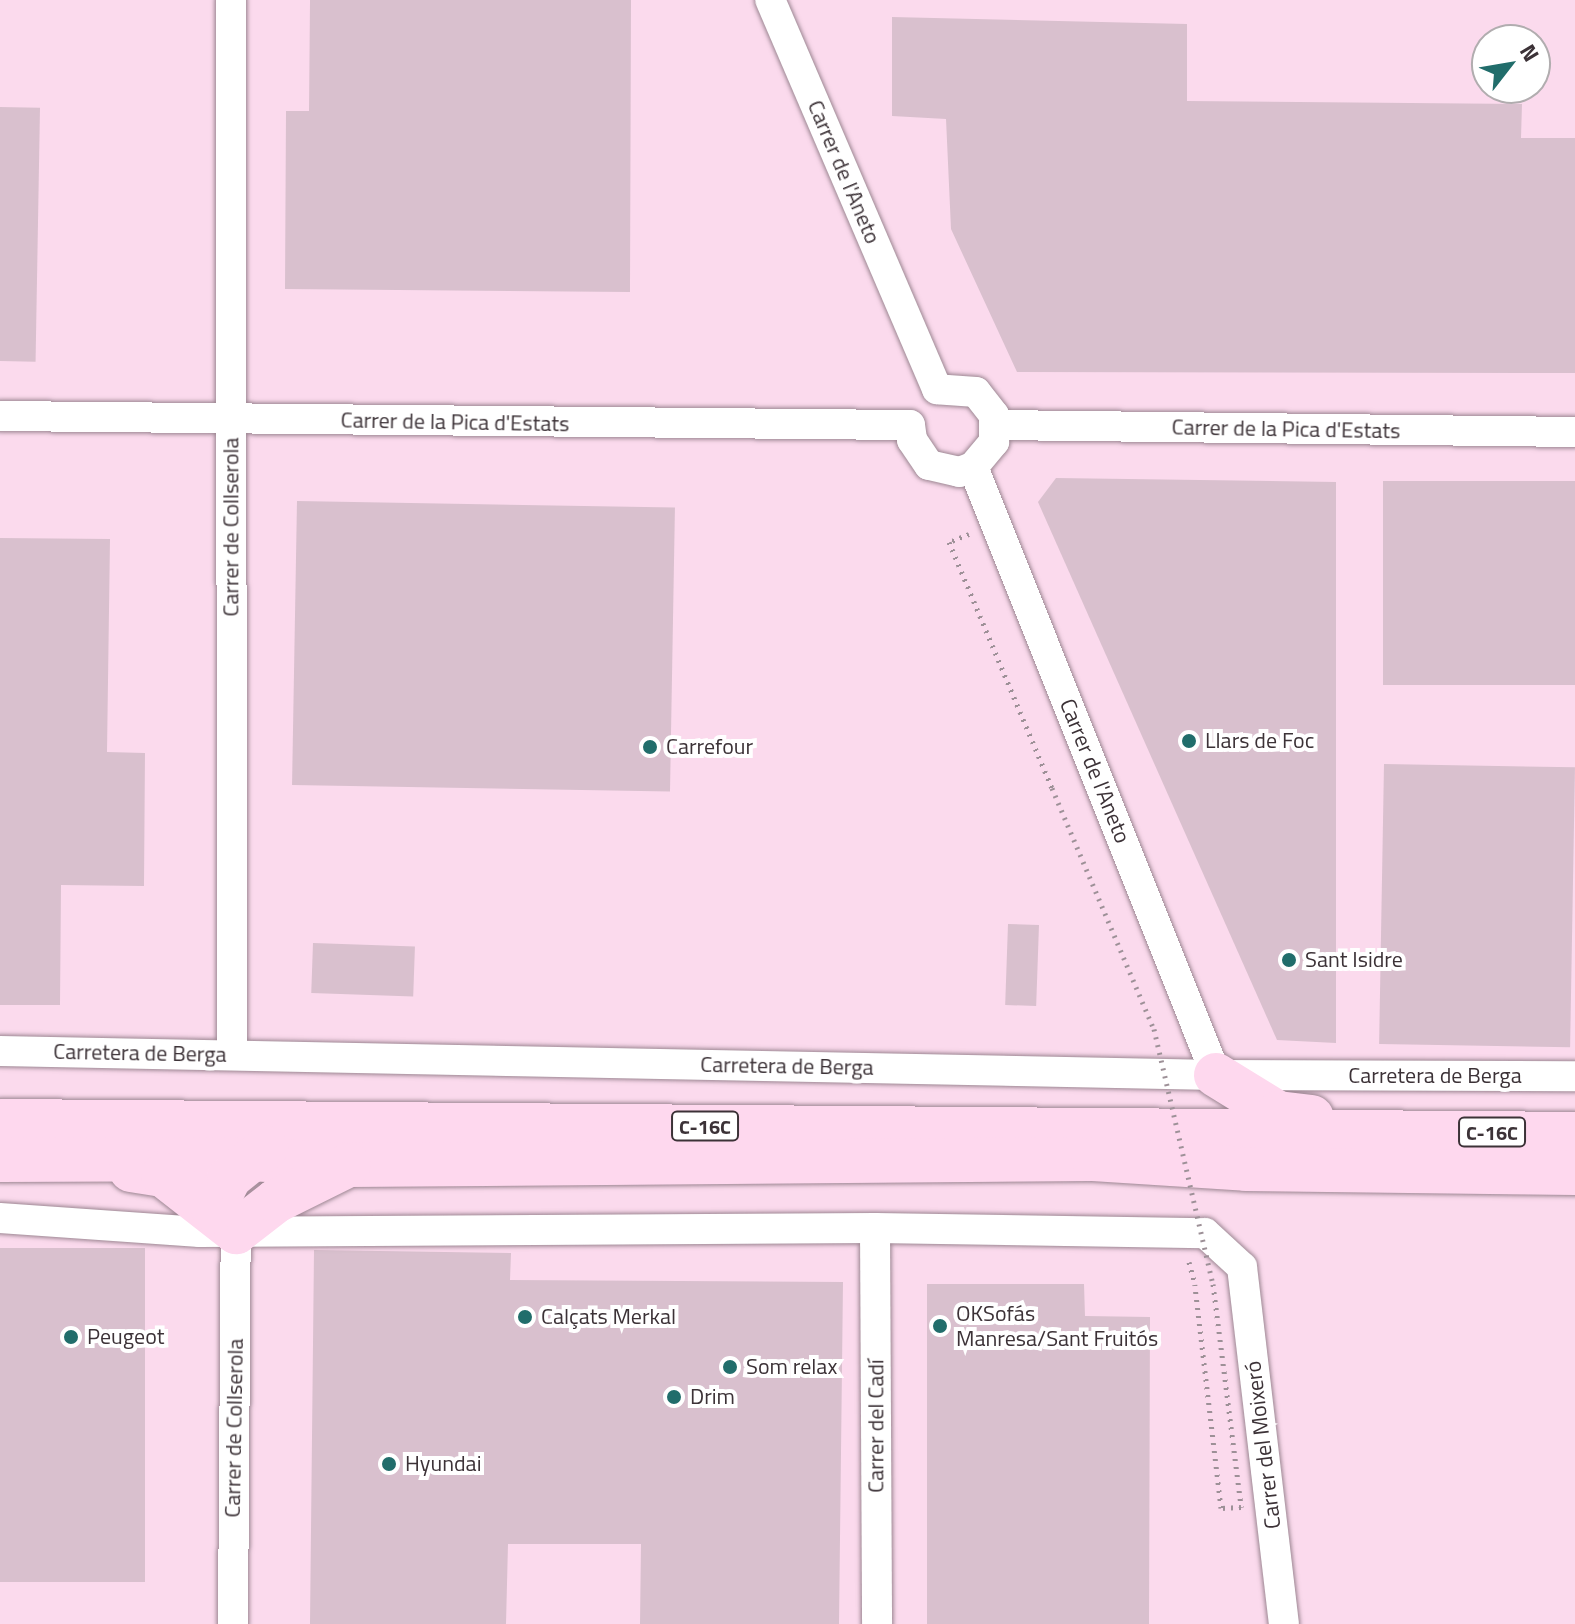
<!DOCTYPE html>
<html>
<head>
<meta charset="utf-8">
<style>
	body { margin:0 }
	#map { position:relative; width:1575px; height:1624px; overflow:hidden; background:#fcedf6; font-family:"Titillium Web",sans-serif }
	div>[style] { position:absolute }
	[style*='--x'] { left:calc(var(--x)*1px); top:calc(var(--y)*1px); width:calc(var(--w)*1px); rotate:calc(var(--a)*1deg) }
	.built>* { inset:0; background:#fbdaed }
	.building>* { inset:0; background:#d9c0ce; transform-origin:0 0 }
	.path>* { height:5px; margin-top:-2.5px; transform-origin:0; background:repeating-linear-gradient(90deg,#9d9097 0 2px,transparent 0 8px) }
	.roads { filter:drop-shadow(0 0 2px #9d8793) drop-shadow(0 0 2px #9d8793) }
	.street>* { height:30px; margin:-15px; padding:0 15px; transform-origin:15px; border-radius:15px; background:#fff }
	.primary>* { height:44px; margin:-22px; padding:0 22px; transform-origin:22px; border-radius:22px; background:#fed8ee }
	.path-bridge>* { height:5px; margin-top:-2.5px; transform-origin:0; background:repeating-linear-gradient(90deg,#9d9097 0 2px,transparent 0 8px) }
	.dots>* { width:22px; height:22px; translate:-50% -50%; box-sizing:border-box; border:4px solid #fff; border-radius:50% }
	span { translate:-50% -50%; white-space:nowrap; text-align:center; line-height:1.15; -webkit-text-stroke:8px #fff; paint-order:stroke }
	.shield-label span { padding:2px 6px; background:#fff; border:2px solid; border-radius:6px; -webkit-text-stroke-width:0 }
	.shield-label { font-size:20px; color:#3c3237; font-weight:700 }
	.street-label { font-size:22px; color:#3c3237 }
	.poi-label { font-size:22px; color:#3c3237 }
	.left { translate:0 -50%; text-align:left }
	.north { position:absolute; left:1471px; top:24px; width:80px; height:80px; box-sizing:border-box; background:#fff; border:2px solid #b1adaf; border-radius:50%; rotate:59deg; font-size:22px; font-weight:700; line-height:32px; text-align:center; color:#3c3237 }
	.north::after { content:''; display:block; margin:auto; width:28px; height:36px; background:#216d6b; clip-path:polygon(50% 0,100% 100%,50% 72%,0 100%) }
</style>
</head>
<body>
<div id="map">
	<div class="built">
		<i style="clip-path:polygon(evenodd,0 0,1575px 0,1575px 1624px,0 1624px,0 0,1487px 40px,1535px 40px,1535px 88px,1487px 88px,1487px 40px)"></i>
	</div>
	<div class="building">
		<i style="clip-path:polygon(310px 0,631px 0,630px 292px,285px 289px,286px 111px,309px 111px)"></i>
		<i style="clip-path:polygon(892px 17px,1187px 24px,1187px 101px,1522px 104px,1521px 138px,1575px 138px,1575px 373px,1017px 372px,951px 229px,946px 119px,892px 116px)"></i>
		<i style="left:0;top:107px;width:40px;height:254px;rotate:1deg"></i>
		<i style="clip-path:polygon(1056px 478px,1336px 482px,1336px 1043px,1277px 1040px,1038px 502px)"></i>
		<i style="left:1383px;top:481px;width:192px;height:204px"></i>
		<i style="left:297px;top:501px;width:378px;height:284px;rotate:1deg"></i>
		<i style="clip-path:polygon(0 538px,110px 539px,107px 752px,145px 753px,144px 886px,61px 885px,60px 1005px,0 1005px)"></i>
		<i style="left:1384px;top:764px;width:191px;height:280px;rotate:1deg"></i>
		<i style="left:1008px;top:924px;width:31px;height:81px;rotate:2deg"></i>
		<i style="left:313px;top:943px;width:102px;height:50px;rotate:2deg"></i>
		<i style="left:0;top:1248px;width:145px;height:334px"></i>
		<i style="clip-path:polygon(314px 1250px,511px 1253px,510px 1280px,843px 1282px,839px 1624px,640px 1624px,641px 1544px,508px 1544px,506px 1624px,310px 1624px)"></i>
		<i style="clip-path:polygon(927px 1284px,1084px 1284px,1085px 1316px,1150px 1317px,1149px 1624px,927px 1624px)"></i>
	</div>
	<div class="path">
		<i style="--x:969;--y:534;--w:22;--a:158"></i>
		<i style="--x:949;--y:542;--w:267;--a:67.3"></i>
		<i style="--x:1189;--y:1262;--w:24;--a:75"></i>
	</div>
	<div class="roads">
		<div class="street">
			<i style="--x:231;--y:0;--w:1054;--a:89.95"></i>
			<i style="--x:0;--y:416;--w:910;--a:0.57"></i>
			<i style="--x:910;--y:425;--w:15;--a:82"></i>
			<i style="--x:912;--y:440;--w:30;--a:56"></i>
			<i style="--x:929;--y:465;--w:31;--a:13"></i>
			<i style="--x:959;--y:472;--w:15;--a:-20"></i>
			<i style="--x:973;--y:467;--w:33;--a:-50"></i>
			<i style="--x:994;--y:442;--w:27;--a:-90"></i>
			<i style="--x:994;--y:415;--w:29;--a:-128"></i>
			<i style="--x:976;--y:392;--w:39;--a:-176"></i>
			<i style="--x:937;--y:389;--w:423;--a:-113.2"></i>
			<i style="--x:996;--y:425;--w:579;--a:0.69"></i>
			<i style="--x:973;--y:467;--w:655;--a:68.21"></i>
			<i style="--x:0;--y:1051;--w:1216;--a:1.13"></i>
			<i style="--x:1216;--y:1075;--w:359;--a:0.2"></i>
			<i style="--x:0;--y:1218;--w:200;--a:4"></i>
			<i style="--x:200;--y:1232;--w:675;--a:-0.34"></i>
			<i style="--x:875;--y:1228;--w:330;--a:0.9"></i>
			<i style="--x:1205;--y:1233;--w:50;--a:42.6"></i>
			<i style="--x:1242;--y:1267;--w:359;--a:83.3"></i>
			<i style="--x:875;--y:1228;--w:396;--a:89.7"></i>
			<i style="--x:233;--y:1624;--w:392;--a:-89.6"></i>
		</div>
		<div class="primary">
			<i style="--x:1216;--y:1075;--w:73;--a:31.5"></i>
			<i style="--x:1278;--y:1113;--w:34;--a:7"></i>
			<i style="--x:0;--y:1121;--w:1575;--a:0.47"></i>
			<i style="--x:0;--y:1160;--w:251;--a:-0.2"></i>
			<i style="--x:251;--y:1159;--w:98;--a:3.5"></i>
			<i style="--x:349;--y:1165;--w:744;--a:-0.46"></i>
			<i style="--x:1093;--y:1159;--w:153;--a:3.7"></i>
			<i style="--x:1246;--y:1169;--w:329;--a:0.7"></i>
			<i style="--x:131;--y:1170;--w:32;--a:9"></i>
			<i style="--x:163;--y:1175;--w:93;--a:38"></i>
			<i style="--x:236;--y:1232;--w:51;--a:-37.8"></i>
			<i style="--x:276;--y:1201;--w:81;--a:-26.3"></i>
			<i style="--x:213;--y:1210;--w:36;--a:-63"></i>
			<i style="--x:229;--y:1178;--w:48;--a:-39"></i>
		</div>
	</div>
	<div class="path-bridge">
		<i style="--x:1052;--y:788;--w:262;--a:67.1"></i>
		<i style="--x:1154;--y:1029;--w:262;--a:77"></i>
		<i style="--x:1213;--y:1284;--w:225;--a:82.8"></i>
		<i style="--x:1241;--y:1507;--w:20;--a:177"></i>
		<i style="--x:1221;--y:1508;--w:225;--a:-96.7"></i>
	</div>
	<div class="dots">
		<i style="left:1189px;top:741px;background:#216d6b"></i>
		<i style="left:650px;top:747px;background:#216d6b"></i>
		<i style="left:1289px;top:960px;background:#216d6b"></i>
		<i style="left:525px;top:1317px;background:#216d6b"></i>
		<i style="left:940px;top:1326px;background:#216d6b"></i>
		<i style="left:71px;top:1337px;background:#216d6b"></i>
		<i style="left:730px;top:1367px;background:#216d6b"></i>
		<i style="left:674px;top:1397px;background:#216d6b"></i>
		<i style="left:389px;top:1464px;background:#216d6b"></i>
	</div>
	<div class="shield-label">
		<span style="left:705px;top:1126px">C-16C</span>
		<span style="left:1492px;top:1132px">C-16C</span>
	</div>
	<div class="street-label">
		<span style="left:844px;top:172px;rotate:67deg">Carrer de l'Aneto</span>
		<span style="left:455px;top:422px;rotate:1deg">Carrer de la Pica d'Estats</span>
		<span style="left:1286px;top:429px;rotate:1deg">Carrer de la Pica d'Estats</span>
		<span style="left:231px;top:527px;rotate:-90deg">Carrer de Collserola</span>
		<span style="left:1095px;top:771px;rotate:68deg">Carrer de l'Aneto</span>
		<span style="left:140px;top:1053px;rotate:1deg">Carretera de Berga</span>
		<span style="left:787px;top:1066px;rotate:1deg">Carretera de Berga</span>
		<span style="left:1435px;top:1076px">Carretera de Berga</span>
		<span style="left:876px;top:1426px;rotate:-90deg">Carrer del Cadí</span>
		<span style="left:234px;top:1428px;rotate:-89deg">Carrer de Collserola</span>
		<span style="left:1263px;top:1445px;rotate:-97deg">Carrer del Moixeró</span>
	</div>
	<div class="poi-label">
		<span class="left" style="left:1205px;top:741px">Llars de Foc</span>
		<span class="left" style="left:666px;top:747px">Carrefour</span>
		<span class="left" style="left:1305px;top:960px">Sant Isidre</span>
		<span class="left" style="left:956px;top:1326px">OKSofás<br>Manresa/Sant Fruitós</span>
		<span class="left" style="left:541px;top:1317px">Calçats Merkal</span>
		<span class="left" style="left:87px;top:1337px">Peugeot</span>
		<span class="left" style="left:746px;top:1367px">Som relax</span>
		<span class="left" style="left:690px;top:1397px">Drim</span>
		<span class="left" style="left:405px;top:1464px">Hyundai</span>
	</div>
	<div class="north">N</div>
</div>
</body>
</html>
